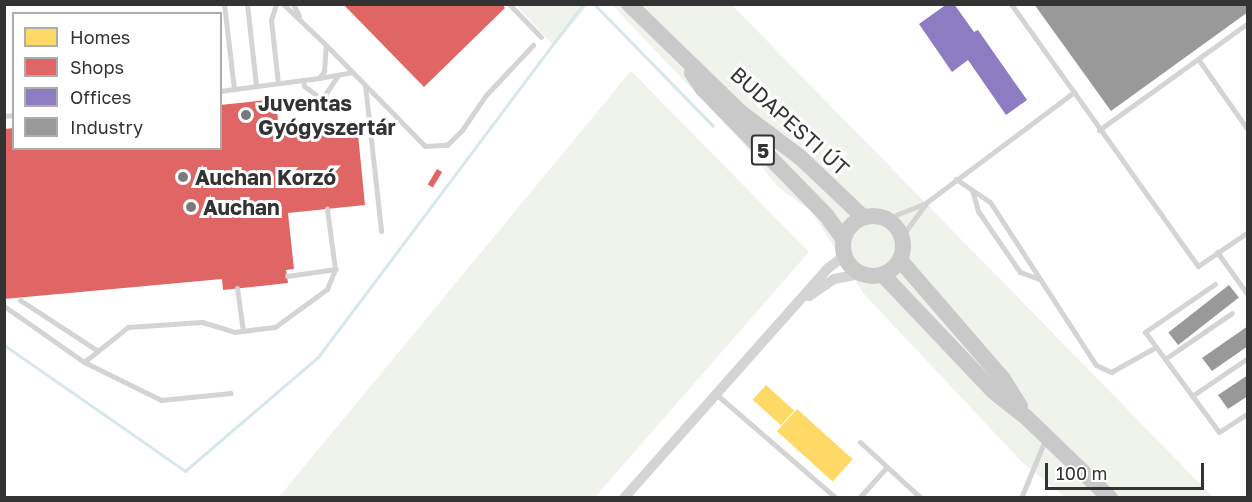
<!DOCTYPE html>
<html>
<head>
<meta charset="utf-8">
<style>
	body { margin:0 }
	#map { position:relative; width:1252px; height:502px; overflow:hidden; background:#fff; font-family:"Golos Text",sans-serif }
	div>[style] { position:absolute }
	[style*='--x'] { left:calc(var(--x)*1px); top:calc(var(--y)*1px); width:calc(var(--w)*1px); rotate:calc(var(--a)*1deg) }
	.green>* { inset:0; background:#f0f2ec }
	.homes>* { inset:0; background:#ffd966; transform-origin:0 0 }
	.shops>* { inset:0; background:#e06666; transform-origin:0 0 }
	.offices>* { inset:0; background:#8e7cc3 }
	.industry>* { inset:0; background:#999; transform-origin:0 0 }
	.stream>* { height:3px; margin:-1.5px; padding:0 1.5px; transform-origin:1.5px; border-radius:1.5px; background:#d8e7eb }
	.lane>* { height:5px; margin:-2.5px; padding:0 2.5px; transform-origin:2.5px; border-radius:2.5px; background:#d4d4d4 }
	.street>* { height:10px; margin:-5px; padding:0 5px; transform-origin:5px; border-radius:5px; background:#d4d4d4 }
	.primary>* { height:16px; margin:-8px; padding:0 8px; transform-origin:8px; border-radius:8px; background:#c9c9c9 }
	.primary>.ring { margin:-8px; padding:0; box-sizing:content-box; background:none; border:16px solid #c9c9c9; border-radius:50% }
	.dots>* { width:16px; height:16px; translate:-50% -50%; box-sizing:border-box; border:3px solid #fff; border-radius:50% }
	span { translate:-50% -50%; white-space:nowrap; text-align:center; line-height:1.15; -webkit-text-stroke:6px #fff; paint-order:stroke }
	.shield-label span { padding:2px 4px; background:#fff; border:2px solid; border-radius:4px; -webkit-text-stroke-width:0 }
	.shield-label { font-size:20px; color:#333; font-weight:700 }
	.poi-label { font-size:21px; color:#333; font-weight:700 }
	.left { translate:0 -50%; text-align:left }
	.street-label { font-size:21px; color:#333 }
	.frame { position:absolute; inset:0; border:6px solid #333; pointer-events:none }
	.legend { position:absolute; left:12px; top:12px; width:210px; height:138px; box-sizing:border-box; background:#fff; border:2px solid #adadad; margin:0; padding:8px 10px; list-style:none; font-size:18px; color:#333 }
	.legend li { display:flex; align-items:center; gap:12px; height:30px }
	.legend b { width:30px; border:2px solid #adadad }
	.scale { position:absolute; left:1045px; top:463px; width:159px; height:27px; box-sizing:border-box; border:3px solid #333; border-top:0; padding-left:8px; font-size:18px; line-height:21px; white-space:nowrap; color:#333; -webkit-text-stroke:4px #fff; paint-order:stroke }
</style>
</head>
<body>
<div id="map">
	<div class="green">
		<i style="clip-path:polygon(516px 5px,588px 5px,554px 46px)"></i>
		<i style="clip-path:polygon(612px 5px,732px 5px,1213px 497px,1065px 497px,1022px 462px,864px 294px,811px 211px,778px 187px,741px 141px)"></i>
		<i style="clip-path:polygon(631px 71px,809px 252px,595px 497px,279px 497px)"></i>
	</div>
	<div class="homes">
		<i style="left:766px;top:385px;width:38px;height:20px;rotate:42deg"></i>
		<i style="left:797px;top:409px;width:75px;height:30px;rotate:42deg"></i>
	</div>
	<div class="shops">
		<i style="clip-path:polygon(343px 4px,502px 4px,505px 8px,424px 87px)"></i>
		<i style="clip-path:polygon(276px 99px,279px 132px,357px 124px,365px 205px,288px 213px,294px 269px,286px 270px,288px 283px,223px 290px,222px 279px,4px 299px,4px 129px,14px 128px,14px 148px,220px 148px,220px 105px)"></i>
		<i style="left:437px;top:169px;width:6px;height:18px;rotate:31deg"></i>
	</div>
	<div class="offices">
		<i style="clip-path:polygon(947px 4px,954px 4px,974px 32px,978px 30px,1027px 100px,1006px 115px,968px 60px,952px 72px,919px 24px)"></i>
	</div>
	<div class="industry">
		<i style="clip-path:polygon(1034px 4px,1248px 4px,1248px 12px,1111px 111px)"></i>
		<i style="left:1229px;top:285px;width:16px;height:77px;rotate:52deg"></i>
		<i style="clip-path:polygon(1248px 326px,1248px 346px,1212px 371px,1202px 358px)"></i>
		<i style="clip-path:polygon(1248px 375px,1248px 396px,1228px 409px,1218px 395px)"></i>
	</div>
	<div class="stream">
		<i style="--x:594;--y:4;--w:170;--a:45.7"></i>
		<i style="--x:4;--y:345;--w:221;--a:34.8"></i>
		<i style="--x:185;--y:471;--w:175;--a:-40.6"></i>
		<i style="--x:318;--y:357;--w:441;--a:-53.1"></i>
	</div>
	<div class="lane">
		<i style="--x:224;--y:4;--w:86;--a:83.3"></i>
		<i style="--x:247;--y:4;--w:82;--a:83.7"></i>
		<i style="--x:276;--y:4;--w:17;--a:107"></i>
		<i style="--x:271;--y:20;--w:63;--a:83.7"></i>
		<i style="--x:293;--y:4;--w:13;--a:63"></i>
		<i style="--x:509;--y:4;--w:46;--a:45.9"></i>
		<i style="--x:1011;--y:4;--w:322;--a:54.5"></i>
		<i style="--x:1198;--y:266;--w:60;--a:-34.2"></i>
		<i style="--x:326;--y:45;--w:141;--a:45.6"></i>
		<i style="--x:425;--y:146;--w:22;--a:-3"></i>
		<i style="--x:447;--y:145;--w:21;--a:-45"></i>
		<i style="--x:462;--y:130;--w:42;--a:-55.6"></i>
		<i style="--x:486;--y:95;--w:69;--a:-46.8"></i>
		<i style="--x:1198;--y:59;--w:87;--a:54.8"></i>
		<i style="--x:319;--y:78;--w:34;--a:-10"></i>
		<i style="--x:303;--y:80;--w:6;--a:81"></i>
		<i style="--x:304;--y:86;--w:22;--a:36"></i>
		<i style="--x:322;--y:99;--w:29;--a:-56"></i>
		<i style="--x:365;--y:85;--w:147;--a:83.7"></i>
		<i style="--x:220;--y:91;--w:100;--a:-7.5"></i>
		<i style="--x:319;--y:78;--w:9;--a:-54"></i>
		<i style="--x:324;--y:71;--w:26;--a:-86"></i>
		<i style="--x:326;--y:45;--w:59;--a:-136.4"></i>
		<i style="--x:4;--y:116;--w:10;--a:-6"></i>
		<i style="--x:1099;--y:130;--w:183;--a:-35.7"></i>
		<i style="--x:956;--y:179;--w:41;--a:34.1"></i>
		<i style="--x:990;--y:202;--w:194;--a:57"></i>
		<i style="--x:1096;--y:365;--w:17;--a:25"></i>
		<i style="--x:1111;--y:372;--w:51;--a:-29.1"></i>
		<i style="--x:972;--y:190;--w:22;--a:74"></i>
		<i style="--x:978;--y:211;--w:74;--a:55.5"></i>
		<i style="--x:1020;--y:272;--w:20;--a:20"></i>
		<i style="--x:886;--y:219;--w:43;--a:-21.8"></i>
		<i style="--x:902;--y:236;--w:42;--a:-53.7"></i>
		<i style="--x:927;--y:202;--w:184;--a:-36.8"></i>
		<i style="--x:1217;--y:252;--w:53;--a:54.2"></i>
		<i style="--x:287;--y:276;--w:49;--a:-8.3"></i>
		<i style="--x:1215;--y:284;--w:85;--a:145.6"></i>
		<i style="--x:1145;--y:332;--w:124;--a:53.5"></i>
		<i style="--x:1219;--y:432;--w:35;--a:-33"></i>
		<i style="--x:237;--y:288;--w:43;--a:82.1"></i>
		<i style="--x:20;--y:300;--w:93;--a:33.2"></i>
		<i style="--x:4;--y:306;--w:98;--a:35"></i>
		<i style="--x:84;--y:362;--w:86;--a:26.3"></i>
		<i style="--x:161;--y:400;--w:70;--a:-5.7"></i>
		<i style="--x:1165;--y:359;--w:81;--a:-34.5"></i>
		<i style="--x:84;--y:362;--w:56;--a:-38.5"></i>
		<i style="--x:128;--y:327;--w:74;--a:-3.9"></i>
		<i style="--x:202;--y:322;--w:34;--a:17"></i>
		<i style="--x:234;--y:332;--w:41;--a:-7"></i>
		<i style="--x:275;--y:327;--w:64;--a:-36.2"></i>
		<i style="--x:327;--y:289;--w:22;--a:-68"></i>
		<i style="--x:335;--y:269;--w:61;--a:-97.6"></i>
		<i style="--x:716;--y:394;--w:159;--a:40.9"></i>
		<i style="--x:1192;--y:396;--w:68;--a:-34.2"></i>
		<i style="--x:860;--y:442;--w:83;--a:42.6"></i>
		<i style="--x:859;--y:498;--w:40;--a:-48"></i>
		<i style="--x:1021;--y:498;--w:63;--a:-67.5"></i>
	</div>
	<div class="street">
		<i style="--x:809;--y:296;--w:30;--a:-34"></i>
		<i style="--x:834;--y:279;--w:25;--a:-11"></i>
		<i style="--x:624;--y:498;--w:306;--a:-48.4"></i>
		<i style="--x:827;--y:269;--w:21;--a:-37"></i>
	</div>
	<div class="primary">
		<i style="--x:629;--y:4;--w:155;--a:44.2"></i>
		<i style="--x:740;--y:112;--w:76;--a:37"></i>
		<i style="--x:801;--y:158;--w:86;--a:43.6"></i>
		<i style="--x:692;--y:73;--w:19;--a:55"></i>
		<i style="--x:703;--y:89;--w:176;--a:45.7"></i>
		<i style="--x:826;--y:215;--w:29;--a:54"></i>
		<i class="ring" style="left:843px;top:216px;width:44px;height:44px"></i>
		<i style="--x:900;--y:260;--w:157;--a:49.1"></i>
		<i style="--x:1003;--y:379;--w:32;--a:58"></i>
		<i style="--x:883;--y:275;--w:161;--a:46.5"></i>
		<i style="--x:994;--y:392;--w:41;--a:38"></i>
		<i style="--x:1026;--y:417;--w:117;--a:44"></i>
	</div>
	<div class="dots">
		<i style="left:246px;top:115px;background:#7a7a7a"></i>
		<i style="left:183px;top:177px;background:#7a7a7a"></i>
		<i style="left:191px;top:207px;background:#7a7a7a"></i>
	</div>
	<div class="shield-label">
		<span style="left:763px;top:150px">5</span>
	</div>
	<div class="poi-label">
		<span class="left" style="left:258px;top:115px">Juventas<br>Gyógyszertár</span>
		<span class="left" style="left:195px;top:177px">Auchan Korzó</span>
		<span class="left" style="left:203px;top:207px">Auchan</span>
	</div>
	<div class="street-label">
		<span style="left:790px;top:121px;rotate:42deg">BUDAPESTI ÚT</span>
	</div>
	<div class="frame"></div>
	<ul class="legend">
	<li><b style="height:16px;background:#ffd966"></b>Homes</li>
	<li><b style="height:16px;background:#e06666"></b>Shops</li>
	<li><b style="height:16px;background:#8e7cc3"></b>Offices</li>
	<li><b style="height:16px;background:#999"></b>Industry</li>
	</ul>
	<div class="scale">100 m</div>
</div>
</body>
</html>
